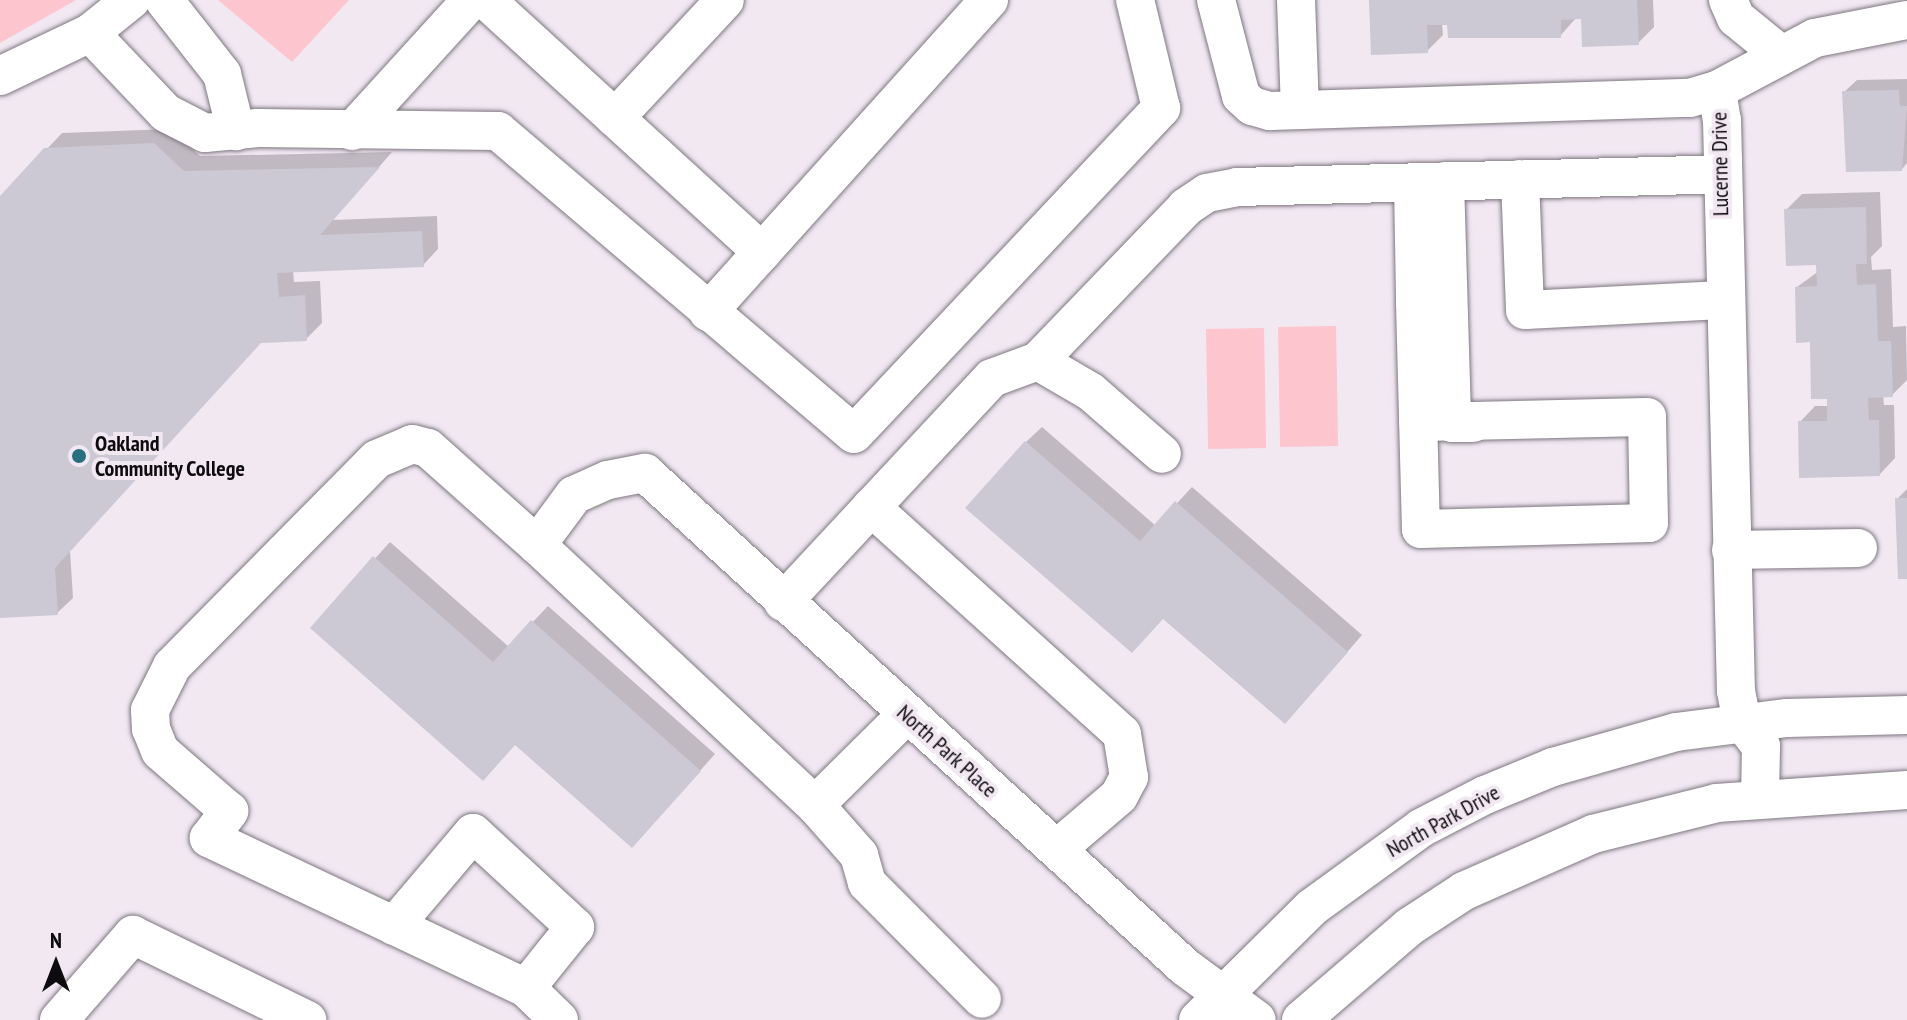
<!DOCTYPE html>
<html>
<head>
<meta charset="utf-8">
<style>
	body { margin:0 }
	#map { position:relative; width:1907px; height:1020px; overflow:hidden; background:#f1e8f2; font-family:"PT Sans Narrow",sans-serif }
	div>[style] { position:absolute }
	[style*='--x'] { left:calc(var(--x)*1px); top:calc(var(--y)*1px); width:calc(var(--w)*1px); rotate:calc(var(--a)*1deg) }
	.green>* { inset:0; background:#fdc5ce; transform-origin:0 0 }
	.shadow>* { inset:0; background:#0003 }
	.building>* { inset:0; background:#ccc8d4 }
	.roads { filter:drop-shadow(0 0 2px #7f7780) drop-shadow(0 0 2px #7f7780) }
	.minor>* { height:38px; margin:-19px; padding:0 19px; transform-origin:19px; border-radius:19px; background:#fff }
	.dots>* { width:22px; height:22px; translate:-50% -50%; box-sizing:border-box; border:4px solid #f1e8f2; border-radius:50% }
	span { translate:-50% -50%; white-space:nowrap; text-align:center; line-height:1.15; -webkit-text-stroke:8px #f1e8f2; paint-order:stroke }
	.street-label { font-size:22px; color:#0e0b0e }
	.poi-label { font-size:22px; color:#0e0b0e; font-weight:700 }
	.left { translate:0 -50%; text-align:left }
	.north { position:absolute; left:16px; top:924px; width:80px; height:80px; -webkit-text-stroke:6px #f1e8f2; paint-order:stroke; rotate:0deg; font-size:22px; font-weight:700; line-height:32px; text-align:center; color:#0e0b0e }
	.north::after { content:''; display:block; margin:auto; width:28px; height:36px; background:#0e0b0e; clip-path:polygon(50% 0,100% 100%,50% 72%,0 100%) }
</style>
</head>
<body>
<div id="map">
	<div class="green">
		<i style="clip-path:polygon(0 0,76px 0,0 43px)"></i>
		<i style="clip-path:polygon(218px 0,349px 0,292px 62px)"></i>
		<i style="left:1336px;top:326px;width:120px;height:58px;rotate:89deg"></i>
		<i style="left:1264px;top:328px;width:120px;height:58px;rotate:89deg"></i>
	</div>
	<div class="shadow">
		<i style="clip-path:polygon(1371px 0,1653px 0,1654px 27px,1638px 43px,1583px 17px,1576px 18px,1560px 36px,1442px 23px,1443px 35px,1427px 51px)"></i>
		<i style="clip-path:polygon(1907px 79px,1907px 163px,1902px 169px,1844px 92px,1857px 80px)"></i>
		<i style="clip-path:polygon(170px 129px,200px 156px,392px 152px,333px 220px,437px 216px,438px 249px,423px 265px,293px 270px,294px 282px,320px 281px,322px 323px,306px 339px,262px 341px,70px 551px,73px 598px,57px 613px,0 616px,0 199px,62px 133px)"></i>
		<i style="clip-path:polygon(1880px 192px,1882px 246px,1871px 257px,1872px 270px,1891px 269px,1893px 327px,1906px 326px,1907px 380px,1892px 395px,1883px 395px,1884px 405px,1894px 405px,1895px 458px,1880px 474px,1800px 422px,1815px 406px,1829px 406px,1797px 287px,1819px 271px,1818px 263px,1786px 210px,1802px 194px)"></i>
		<i style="clip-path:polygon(1042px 427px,1156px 526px,1192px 487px,1362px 635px,1300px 706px,1026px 442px)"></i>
		<i style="clip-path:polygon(1907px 489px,1907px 577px,1897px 499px)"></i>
		<i style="clip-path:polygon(390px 542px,509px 647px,548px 606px,715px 754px,647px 830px,516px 743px,313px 627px)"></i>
	</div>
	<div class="building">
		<i style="clip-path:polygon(1369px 0,1637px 0,1639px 45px,1582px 47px,1581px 19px,1561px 20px,1561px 38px,1448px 38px,1447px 25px,1427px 25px,1428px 53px,1371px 55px)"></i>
		<i style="clip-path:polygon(1899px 90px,1900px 106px,1907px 106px,1902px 171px,1846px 172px,1842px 91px)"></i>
		<i style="clip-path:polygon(154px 143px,184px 171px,380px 167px,320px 235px,422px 231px,424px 267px,277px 273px,279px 297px,305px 295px,307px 341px,261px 343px,55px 568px,58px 615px,0 618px,0 196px,44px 148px)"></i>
		<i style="clip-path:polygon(1866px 207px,1867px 264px,1856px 264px,1857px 285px,1876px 284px,1878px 341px,1891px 341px,1893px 397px,1868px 398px,1869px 420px,1879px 420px,1880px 476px,1799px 478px,1798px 421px,1827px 421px,1827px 399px,1811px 399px,1810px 342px,1796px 343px,1795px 287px,1817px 286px,1816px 265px,1786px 266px,1784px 209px)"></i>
		<i style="clip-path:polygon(1025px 441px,1140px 541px,1175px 501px,1348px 652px,1285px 724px,1163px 619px,1132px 653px,965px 508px)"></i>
		<i style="clip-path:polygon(1895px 498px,1907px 498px,1907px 579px,1898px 579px)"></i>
		<i style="clip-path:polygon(373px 556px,493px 662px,531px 620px,701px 771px,632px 848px,515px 745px,483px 781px,310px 628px)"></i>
	</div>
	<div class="roads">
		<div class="minor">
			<i style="--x:164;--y:0;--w:94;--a:51.9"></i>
			<i style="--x:222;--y:74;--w:59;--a:76.2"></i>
			<i style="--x:486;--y:0;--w:374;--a:42.4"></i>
			<i style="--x:1216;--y:0;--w:99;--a:75.4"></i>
			<i style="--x:1241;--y:96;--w:15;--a:42"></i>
			<i style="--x:1252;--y:106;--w:19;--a:16"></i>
			<i style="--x:1270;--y:111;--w:420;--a:-1.8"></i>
			<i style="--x:1690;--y:98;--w:28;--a:-17"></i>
			<i style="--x:1717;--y:90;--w:111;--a:-28"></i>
			<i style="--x:1815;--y:38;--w:94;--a:-11.1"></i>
			<i style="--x:1296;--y:0;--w:110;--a:87.9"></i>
			<i style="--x:1728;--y:0;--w:20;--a:66"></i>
			<i style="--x:1736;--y:18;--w:55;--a:39.1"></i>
			<i style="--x:90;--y:33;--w:110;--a:46.5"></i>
			<i style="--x:166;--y:113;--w:44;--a:27.1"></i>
			<i style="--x:205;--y:133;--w:53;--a:-5.4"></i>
			<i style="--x:258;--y:128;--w:240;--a:0.7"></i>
			<i style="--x:498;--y:131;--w:467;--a:40.4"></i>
			<i style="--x:854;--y:434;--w:448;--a:-46.7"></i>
			<i style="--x:1161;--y:108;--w:111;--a:-103.5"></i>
			<i style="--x:0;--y:76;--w:100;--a:-25.5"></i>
			<i style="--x:90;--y:33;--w:53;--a:-38.8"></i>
			<i style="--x:1717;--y:90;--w:30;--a:81"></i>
			<i style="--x:1722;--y:120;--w:571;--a:88.6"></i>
			<i style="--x:1736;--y:691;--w:32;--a:79"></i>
			<i style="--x:1742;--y:722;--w:31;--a:52"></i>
			<i style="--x:1761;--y:746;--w:52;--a:91.1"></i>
			<i style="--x:615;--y:118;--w:161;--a:-47"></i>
			<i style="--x:352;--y:131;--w:177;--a:-47.7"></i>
			<i style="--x:1520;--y:179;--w:131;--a:87.8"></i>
			<i style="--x:1525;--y:310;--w:198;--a:-2.9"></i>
			<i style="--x:1445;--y:181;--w:242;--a:88.3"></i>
			<i style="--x:1452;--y:423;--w:21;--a:0"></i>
			<i style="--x:1413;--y:183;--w:119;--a:89"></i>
			<i style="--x:1415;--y:302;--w:227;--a:88.5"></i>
			<i style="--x:1421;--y:529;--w:228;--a:-1.5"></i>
			<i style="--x:1649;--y:523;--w:106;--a:-91.1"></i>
			<i style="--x:1647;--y:417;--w:229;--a:178.7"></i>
			<i style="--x:708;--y:312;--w:420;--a:-48"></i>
			<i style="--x:1038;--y:361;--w:61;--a:30.3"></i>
			<i style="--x:1091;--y:392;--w:94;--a:41.1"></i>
			<i style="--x:871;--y:507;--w:338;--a:42.1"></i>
			<i style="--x:1122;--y:734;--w:44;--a:80.8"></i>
			<i style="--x:1129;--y:777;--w:21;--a:118"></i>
			<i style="--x:1119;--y:796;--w:82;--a:139.5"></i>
			<i style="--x:537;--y:545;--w:381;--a:43.1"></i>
			<i style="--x:1731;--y:550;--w:127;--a:-0.9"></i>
			<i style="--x:783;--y:602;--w:306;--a:-47"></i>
			<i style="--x:992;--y:378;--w:49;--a:-20.3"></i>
			<i style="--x:1038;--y:361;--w:214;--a:-46.1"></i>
			<i style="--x:1186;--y:207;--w:25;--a:-34"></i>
			<i style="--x:1207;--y:193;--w:31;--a:-11"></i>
			<i style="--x:1237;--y:187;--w:484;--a:-1.5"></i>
			<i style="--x:906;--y:715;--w:128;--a:135.3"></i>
			<i style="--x:815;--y:805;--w:67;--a:48.7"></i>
			<i style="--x:859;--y:855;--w:29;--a:74"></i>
			<i style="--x:867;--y:883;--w:163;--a:45.2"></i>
			<i style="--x:394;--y:926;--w:122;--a:-49.7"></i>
			<i style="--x:473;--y:833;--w:139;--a:42.7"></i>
			<i style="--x:575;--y:927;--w:78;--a:128.8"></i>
			<i style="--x:59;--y:1020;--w:113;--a:-49"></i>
			<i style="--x:133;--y:935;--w:194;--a:26"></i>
			<i style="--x:559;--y:1020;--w:46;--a:-135.9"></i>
			<i style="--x:526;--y:988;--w:351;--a:-154.7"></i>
			<i style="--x:209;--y:838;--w:34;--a:-53"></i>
			<i style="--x:229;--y:811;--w:91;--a:-139"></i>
			<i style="--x:160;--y:751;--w:24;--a:-112"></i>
			<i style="--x:151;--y:729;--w:19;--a:-93"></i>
			<i style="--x:150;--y:710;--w:49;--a:-63.4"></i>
			<i style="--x:172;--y:666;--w:291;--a:-45.3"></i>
			<i style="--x:377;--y:459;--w:38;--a:-23"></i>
			<i style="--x:412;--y:444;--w:16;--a:14"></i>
			<i style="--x:428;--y:448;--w:146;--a:41.7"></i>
			<i style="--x:537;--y:545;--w:62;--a:-53.5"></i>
			<i style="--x:574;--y:495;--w:37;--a:-24"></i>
			<i style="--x:608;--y:480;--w:38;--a:-11"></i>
			<i style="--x:645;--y:473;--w:732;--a:42.45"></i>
			<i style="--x:1185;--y:967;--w:89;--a:36.4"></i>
			<i style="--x:1198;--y:1020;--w:159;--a:-44.7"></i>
			<i style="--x:1311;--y:908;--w:136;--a:-36"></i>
			<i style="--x:1421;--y:828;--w:72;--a:-27.3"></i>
			<i style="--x:1485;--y:795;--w:74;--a:-22.4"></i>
			<i style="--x:1553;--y:767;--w:128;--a:-15.9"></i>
			<i style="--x:1676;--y:732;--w:112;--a:-7.2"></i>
			<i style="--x:1787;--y:718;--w:120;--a:-1.4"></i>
			<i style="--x:1301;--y:1020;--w:143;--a:-40.7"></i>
			<i style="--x:1409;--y:927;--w:66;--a:-33.2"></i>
			<i style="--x:1464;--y:891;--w:141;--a:-23.8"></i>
			<i style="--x:1593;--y:834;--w:128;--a:-14"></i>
			<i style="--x:1717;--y:803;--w:190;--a:-3.9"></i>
		</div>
	</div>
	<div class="dots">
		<i style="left:79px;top:456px;background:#296f7d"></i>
	</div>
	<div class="street-label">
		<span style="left:1720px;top:164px;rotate:-91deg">Lucerne Drive</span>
		<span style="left:947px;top:751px;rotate:42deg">North Park Place</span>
		<span style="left:1443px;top:821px;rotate:-29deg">North Park Drive</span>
	</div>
	<div class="poi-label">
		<span class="left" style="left:95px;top:456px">Oakland<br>Community College</span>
	</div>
	<div class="north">N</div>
</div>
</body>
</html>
